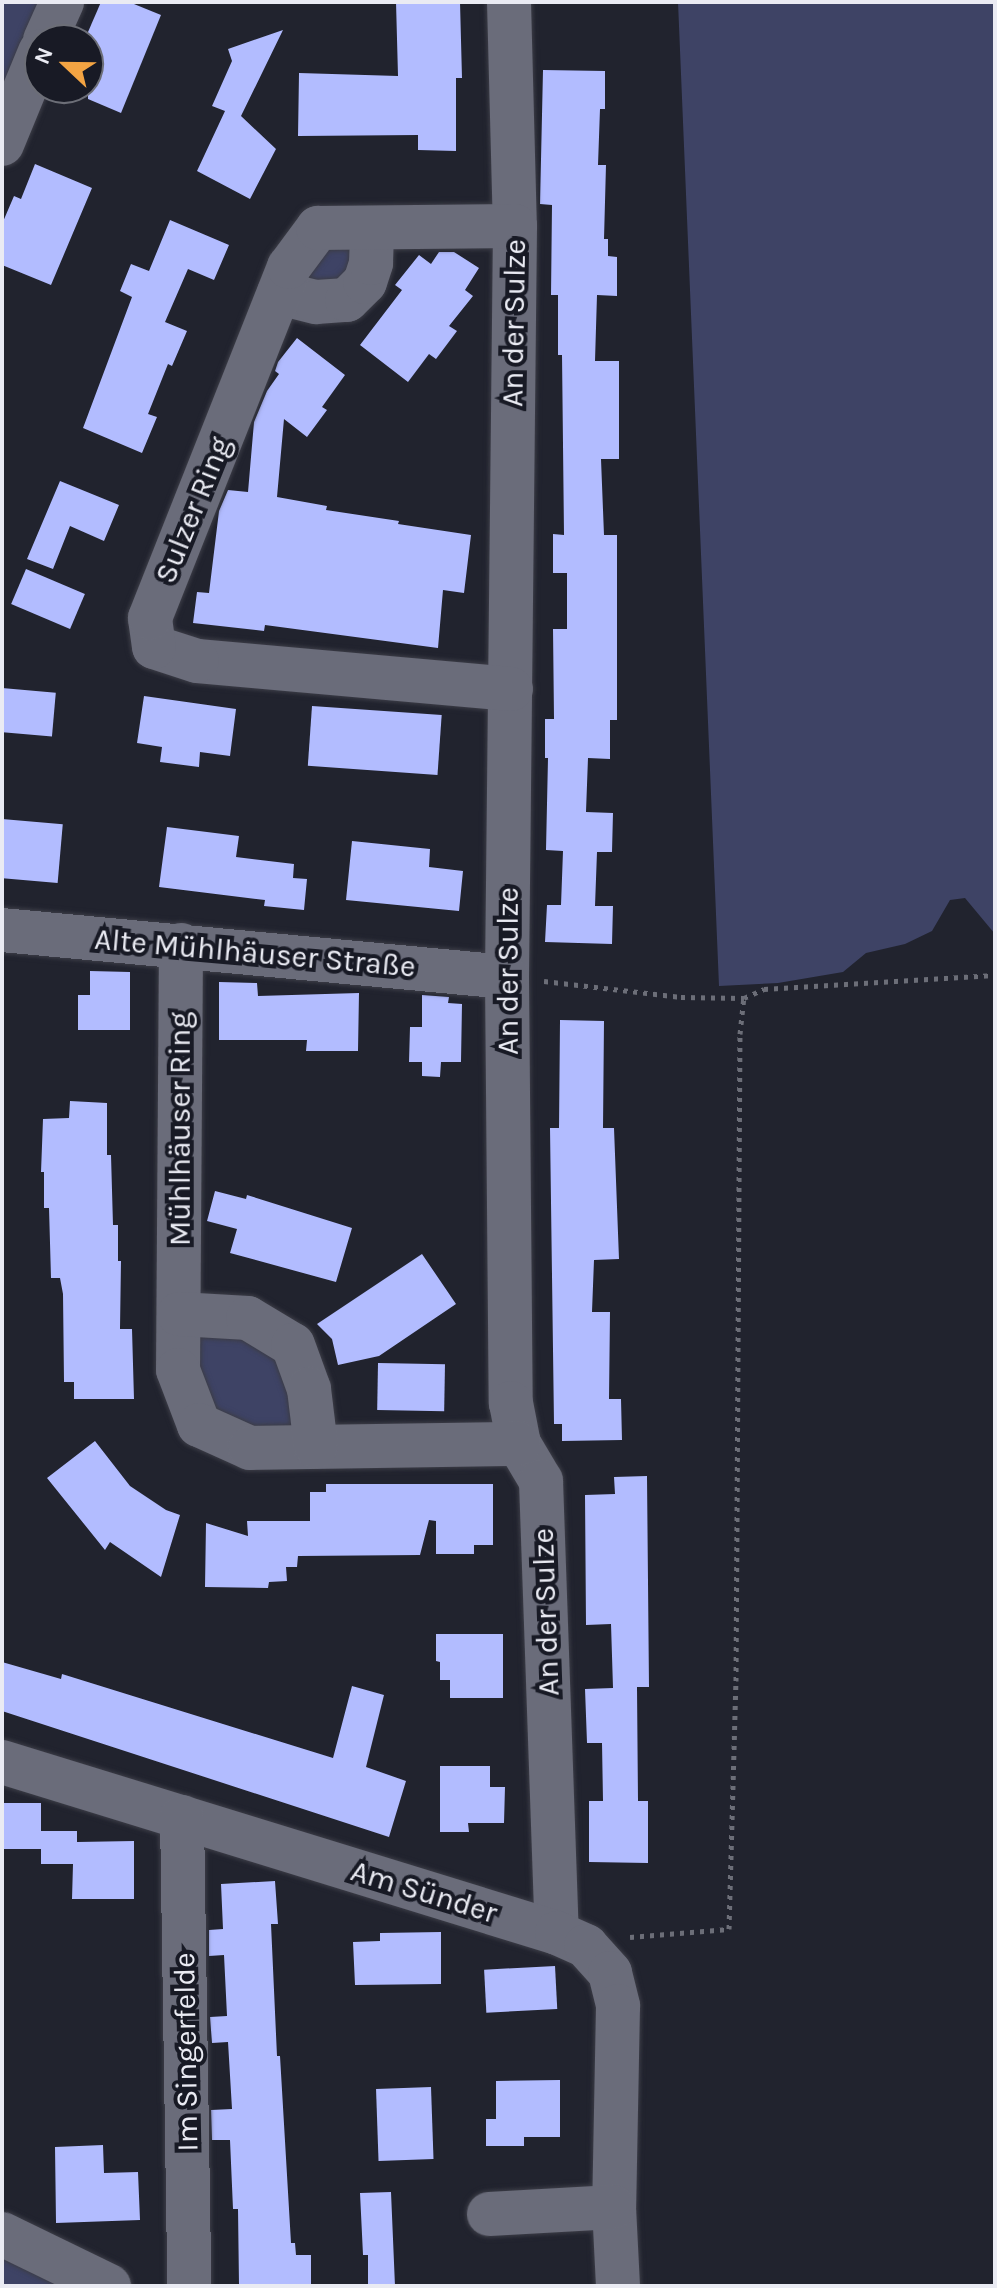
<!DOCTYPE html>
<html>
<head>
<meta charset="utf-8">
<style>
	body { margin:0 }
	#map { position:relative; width:997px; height:2288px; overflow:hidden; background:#21232e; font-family:Karla,sans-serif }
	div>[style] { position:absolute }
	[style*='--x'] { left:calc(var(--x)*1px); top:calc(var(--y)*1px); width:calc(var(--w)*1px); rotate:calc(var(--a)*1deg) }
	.green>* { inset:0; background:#3e4365 }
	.building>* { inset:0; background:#b2bcff; transform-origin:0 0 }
	.path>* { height:5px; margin-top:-2.5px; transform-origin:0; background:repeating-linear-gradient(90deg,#6c6e78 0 4px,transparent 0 10px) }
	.roads { filter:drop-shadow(0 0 2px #3c3d47) drop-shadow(0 0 2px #3c3d47) }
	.minor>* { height:44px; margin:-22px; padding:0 22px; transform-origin:22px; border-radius:22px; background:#6a6c7a }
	span { translate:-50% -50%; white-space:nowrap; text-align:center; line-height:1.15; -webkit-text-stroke:8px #181a25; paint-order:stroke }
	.street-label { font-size:30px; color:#eaebf3 }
	.frame { position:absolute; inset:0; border:4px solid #eaebf3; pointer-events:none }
	.north { position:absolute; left:24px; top:24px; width:80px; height:80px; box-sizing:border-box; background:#181a25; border:2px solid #6c6e77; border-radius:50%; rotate:292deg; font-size:22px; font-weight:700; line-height:32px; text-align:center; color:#eaebf3 }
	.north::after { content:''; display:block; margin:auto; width:28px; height:36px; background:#f3a443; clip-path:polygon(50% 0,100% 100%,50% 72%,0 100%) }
</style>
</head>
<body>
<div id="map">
	<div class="green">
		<i style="clip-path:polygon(2px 2px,46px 2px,2px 108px)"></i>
		<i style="clip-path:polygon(678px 2px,995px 2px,995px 934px,965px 898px,950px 900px,932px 931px,905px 944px,866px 953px,843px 972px,778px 983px,719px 986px)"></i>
		<i style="clip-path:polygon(372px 228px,347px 300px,289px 267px)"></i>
		<i style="clip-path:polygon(197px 1330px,277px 1347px,299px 1434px,235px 1428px,195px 1386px)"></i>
		<i style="clip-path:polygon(2px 2254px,69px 2286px,2px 2286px)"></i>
	</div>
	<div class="building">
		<i style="clip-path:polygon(101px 2px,129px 2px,161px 15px,121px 113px,88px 99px,88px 32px)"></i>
		<i style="clip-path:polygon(396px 2px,460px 2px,462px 78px,456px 78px,456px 151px,418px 150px,418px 135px,298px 136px,299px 73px,398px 76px)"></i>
		<i style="clip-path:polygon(283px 30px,241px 116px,276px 149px,250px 199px,197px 171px,225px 111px,212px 106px,232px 61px,228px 49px)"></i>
		<i style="clip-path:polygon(543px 70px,605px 71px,605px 109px,600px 109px,598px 165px,606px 165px,604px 239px,608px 239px,608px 256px,617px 257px,617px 296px,597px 295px,595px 361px,619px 361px,619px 459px,601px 459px,604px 535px,617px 535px,617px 720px,610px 720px,610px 759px,588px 758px,586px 812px,613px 813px,612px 852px,597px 852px,595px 906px,613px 906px,612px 944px,545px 942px,547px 905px,561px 905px,563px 851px,546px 850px,548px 758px,545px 758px,545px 719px,554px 719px,553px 629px,567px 629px,567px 573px,553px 573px,553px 534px,564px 535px,562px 355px,558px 355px,558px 295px,551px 295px,552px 205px,540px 204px)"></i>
		<i style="clip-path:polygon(35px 164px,92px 188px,51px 285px,2px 265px,2px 224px,14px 196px,21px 199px)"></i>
		<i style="clip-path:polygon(170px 220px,229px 245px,214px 280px,188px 269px,165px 322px,187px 331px,172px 366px,168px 364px,148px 414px,157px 417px,142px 453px,83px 428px,132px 297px,120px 291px,131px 264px,149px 271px)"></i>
		<i style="clip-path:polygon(439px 252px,454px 252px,479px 268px,465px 290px,473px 296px,449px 326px,457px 331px,436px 359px,429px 354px,408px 382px,360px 345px,402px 290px,395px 285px,419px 255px,431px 264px)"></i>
		<i style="clip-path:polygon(297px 338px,345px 375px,322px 407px,327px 410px,307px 437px,284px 419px,277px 497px,327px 506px,326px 510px,399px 521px,398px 524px,471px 535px,464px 593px,443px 590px,438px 648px,265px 625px,264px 631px,193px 623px,197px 592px,209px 593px,219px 511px,228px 490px,248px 492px,254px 422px,267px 391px,279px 374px,275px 371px,278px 362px)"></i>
		<i style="clip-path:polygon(60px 481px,119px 505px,104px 541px,70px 526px,53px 569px,27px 559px)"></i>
		<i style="left:26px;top:569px;width:64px;height:38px;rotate:23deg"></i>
		<i style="left:2px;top:688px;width:54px;height:44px;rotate:5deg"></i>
		<i style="clip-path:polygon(144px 696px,236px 709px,230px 756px,200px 752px,199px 767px,160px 762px,162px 747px,137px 743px)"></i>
		<i style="left:312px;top:706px;width:130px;height:60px;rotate:4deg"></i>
		<i style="left:2px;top:819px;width:61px;height:59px;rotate:5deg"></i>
		<i style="clip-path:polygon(167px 827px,239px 836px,236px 857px,294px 864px,293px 878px,307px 879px,304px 910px,264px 906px,265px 900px,159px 887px)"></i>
		<i style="clip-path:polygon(352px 841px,430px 849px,429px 867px,463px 871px,459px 911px,346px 900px)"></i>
		<i style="clip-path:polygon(90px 971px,130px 972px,130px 1030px,78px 1030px,78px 995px,90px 995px)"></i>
		<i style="clip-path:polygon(219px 982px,257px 983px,258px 996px,359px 993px,358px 1051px,306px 1051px,307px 1040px,219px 1040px)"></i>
		<i style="clip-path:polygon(422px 995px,449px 997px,448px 1003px,462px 1004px,461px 1062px,441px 1062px,440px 1077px,422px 1076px,422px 1062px,409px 1062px,410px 1027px,422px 1027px)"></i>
		<i style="clip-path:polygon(560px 1020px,604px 1021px,603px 1128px,614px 1128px,619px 1259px,594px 1260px,592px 1312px,610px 1312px,609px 1399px,621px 1399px,622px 1440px,562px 1441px,562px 1424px,554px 1424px,550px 1128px,559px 1128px)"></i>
		<i style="clip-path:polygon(70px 1101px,107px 1103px,107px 1155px,111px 1155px,113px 1225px,118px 1225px,118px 1261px,121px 1261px,120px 1329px,132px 1329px,134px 1399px,74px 1399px,74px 1382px,64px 1382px,63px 1294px,60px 1278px,51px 1278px,49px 1208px,44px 1208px,44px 1172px,41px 1172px,43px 1119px,69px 1118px)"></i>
		<i style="clip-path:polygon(215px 1191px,246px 1199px,247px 1195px,352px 1228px,336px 1282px,230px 1253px,237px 1229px,207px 1221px)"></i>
		<i style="clip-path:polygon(422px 1254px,456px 1304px,379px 1356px,338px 1365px,332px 1339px,317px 1324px)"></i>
		<i style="left:378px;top:1363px;width:67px;height:47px;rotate:1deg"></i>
		<i style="clip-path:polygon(95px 1441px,130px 1486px,166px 1510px,180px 1515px,161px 1577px,110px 1542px,105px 1550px,47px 1478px)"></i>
		<i style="clip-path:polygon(647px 1476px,649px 1687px,637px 1687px,638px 1801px,648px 1801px,648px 1863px,589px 1862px,589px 1801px,603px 1801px,602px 1743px,587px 1743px,585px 1689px,613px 1688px,611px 1624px,586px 1625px,585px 1495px,615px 1494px,614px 1477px)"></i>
		<i style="clip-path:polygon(326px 1484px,493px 1484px,493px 1545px,474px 1545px,474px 1554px,436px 1554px,436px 1521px,429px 1520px,420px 1555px,298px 1556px,297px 1567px,286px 1567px,287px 1581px,269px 1582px,268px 1588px,205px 1587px,206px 1523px,248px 1536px,247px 1521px,310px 1521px,310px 1492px,326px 1492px)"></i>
		<i style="clip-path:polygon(436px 1634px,503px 1634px,503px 1698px,450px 1698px,450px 1680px,440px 1680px,440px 1662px,436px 1661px)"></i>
		<i style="clip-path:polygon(2px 1662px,61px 1679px,62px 1674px,333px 1758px,352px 1686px,384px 1695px,366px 1767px,406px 1781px,389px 1837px,2px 1711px)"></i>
		<i style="clip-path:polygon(440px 1766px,490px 1766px,490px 1787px,505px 1787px,504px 1823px,468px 1823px,469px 1832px,440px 1832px)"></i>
		<i style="left:2px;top:1803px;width:39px;height:46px"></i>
		<i style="clip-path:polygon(41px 1831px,77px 1831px,77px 1842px,134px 1841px,134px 1899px,72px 1899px,73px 1864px,41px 1864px)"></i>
		<i style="clip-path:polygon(275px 1881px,278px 1924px,271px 1924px,277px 2056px,280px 2056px,291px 2243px,295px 2243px,296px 2255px,311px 2255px,311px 2286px,239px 2286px,238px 2209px,233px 2209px,230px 2140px,212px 2140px,211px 2110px,232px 2109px,228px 2042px,212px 2043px,210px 2017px,227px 2016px,224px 1955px,209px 1956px,209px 1930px,223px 1929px,221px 1884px)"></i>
		<i style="clip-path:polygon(441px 1932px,441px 1984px,355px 1985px,353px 1942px,380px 1941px,380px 1933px)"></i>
		<i style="left:555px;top:1966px;width:43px;height:71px;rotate:87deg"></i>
		<i style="clip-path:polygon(560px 2080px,560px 2137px,524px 2137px,524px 2146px,486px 2146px,486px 2119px,496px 2119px,496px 2081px)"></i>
		<i style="left:431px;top:2087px;width:72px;height:55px;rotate:88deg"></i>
		<i style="clip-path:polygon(103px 2145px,104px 2173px,138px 2172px,140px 2220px,56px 2223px,55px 2147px)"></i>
		<i style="clip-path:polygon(391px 2192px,395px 2286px,368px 2286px,368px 2255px,363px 2255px,360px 2193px)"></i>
	</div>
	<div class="path">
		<i style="--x:544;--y:981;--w:138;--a:6.7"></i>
		<i style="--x:681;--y:997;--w:63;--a:0.9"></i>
		<i style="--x:744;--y:998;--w:22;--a:-24"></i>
		<i style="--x:764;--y:989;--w:231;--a:-3.5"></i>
		<i style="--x:630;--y:1937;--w:99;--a:-4.6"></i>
		<i style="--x:729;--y:1929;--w:248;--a:-88.4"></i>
		<i style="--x:736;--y:1681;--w:647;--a:-89.65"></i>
		<i style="--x:740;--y:1034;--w:36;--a:-84"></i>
	</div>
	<div class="roads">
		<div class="minor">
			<i style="--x:509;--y:2;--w:224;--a:88.5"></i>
			<i style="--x:515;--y:226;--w:751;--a:90.61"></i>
			<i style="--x:507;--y:977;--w:426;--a:89.5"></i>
			<i style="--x:511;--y:1403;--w:42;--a:79"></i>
			<i style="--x:519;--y:1444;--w:43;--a:59.3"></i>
			<i style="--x:541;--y:1481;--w:452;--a:88"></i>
			<i style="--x:45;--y:40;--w:42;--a:-65.9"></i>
			<i style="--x:2;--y:144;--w:100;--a:-67.6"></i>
			<i style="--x:279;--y:293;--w:38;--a:14"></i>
			<i style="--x:316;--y:302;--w:31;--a:-4"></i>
			<i style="--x:347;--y:300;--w:25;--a:-45"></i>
			<i style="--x:365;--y:282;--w:20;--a:-72"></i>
			<i style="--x:371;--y:263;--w:35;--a:-88"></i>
			<i style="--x:511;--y:689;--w:315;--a:-174.9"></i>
			<i style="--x:197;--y:661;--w:45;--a:-162"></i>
			<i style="--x:154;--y:647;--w:29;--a:-98"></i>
			<i style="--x:150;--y:618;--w:378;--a:-68.4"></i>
			<i style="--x:289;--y:267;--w:49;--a:-53.4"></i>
			<i style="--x:318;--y:228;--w:197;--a:-0.6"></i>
			<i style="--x:2;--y:930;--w:507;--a:5.32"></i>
			<i style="--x:181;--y:945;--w:425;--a:90.4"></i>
			<i style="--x:178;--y:1370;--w:59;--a:69.1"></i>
			<i style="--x:199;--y:1425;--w:56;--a:24.3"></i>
			<i style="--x:250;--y:1448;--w:269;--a:-0.9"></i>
			<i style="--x:179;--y:1314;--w:69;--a:3.3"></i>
			<i style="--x:248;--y:1318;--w:52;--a:31"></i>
			<i style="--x:293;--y:1345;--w:47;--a:70"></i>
			<i style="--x:309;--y:1389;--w:58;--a:83.1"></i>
			<i style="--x:2;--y:1762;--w:581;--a:17.12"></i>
			<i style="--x:557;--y:1933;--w:32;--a:24"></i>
			<i style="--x:586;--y:1946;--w:36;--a:48"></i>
			<i style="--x:610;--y:1973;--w:34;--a:76"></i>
			<i style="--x:618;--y:2006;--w:201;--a:91.1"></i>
			<i style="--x:614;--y:2207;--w:79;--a:87.1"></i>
			<i style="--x:182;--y:1817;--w:469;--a:89.1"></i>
			<i style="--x:489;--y:2214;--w:125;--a:-3.2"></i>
			<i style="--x:2;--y:2234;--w:119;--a:25.9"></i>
		</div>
	</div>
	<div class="street-label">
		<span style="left:514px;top:323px;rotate:-89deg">An der Sulze</span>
		<span style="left:193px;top:510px;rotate:-68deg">Sulzer Ring</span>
		<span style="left:255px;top:953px;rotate:5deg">Alte Mühlhäuser Straße</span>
		<span style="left:508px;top:971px;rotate:-90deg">An der Sulze</span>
		<span style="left:180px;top:1129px;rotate:-90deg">Mühlhäuser Ring</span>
		<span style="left:546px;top:1612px;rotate:-92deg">An der Sulze</span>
		<span style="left:424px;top:1892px;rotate:17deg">Am Sünder</span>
		<span style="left:186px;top:2052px;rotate:-91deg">Im Singerfelde</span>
	</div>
	<div class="frame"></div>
	<div class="north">N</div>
</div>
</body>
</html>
